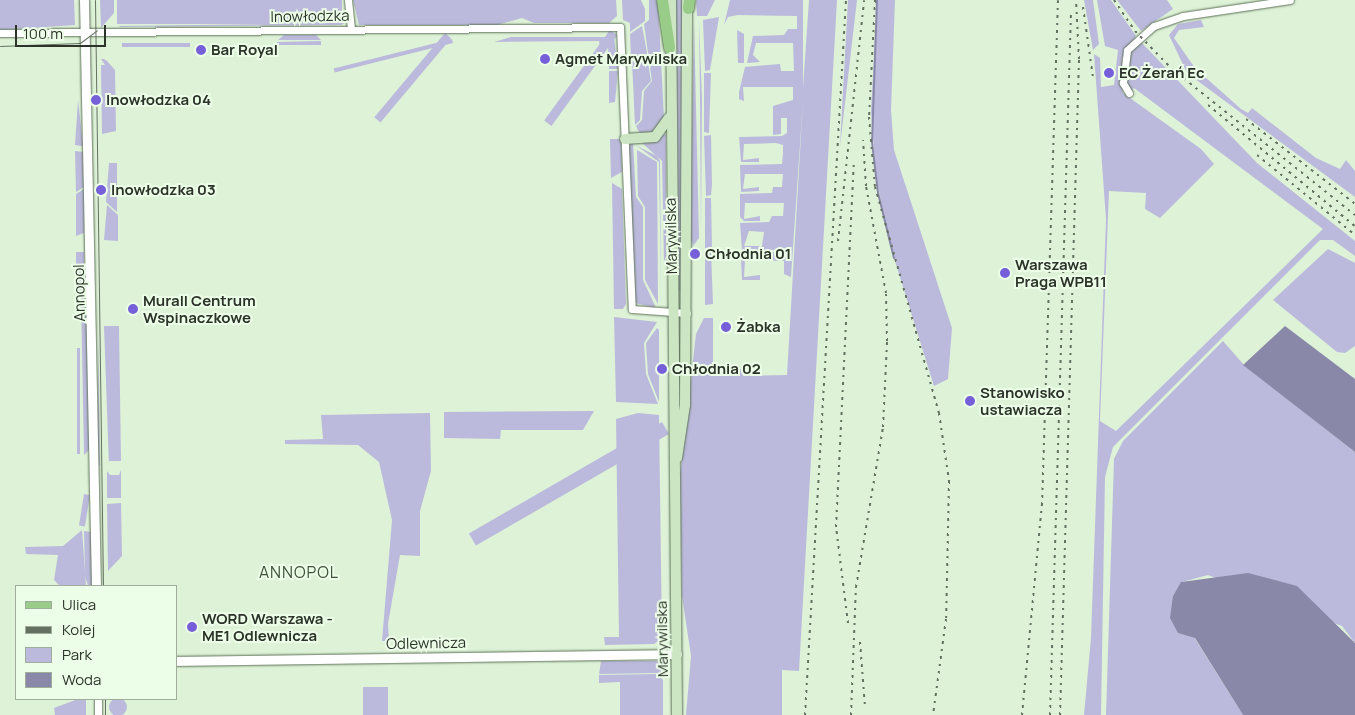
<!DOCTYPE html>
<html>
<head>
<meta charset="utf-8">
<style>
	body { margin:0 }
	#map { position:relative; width:1355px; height:715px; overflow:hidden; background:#ddf2d7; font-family:Manrope,sans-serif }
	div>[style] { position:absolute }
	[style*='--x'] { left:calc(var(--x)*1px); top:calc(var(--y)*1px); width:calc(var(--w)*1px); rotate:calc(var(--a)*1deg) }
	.green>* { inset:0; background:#bcbadc; transform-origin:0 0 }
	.round { border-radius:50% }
	.water>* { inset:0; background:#8a88a9 }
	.stream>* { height:2px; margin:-1px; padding:0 1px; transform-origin:1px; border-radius:1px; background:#8a88a9 }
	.roads { filter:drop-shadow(0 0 1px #5d7058) drop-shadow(0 0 1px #5d7058) }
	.minor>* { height:7px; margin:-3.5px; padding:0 3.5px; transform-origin:3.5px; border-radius:3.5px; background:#fff }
	.tertiary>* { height:9px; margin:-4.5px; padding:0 4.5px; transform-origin:4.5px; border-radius:4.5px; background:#fff }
	.secondary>* { height:10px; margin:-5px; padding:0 5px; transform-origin:5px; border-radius:5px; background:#cce6c4 }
	.primary>* { height:11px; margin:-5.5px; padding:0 5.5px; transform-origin:5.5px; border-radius:5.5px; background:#9c8 }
	.tram>* { height:1px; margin:-0.5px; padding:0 0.5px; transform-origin:0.5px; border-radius:0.5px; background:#647161 }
	.rail>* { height:2px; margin-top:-1px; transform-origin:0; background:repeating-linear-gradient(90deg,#647161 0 2.5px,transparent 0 7.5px) }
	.dots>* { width:14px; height:14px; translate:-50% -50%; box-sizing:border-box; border:2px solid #edfee8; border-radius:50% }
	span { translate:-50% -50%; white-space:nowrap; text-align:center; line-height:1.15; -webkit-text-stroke:4px #edfee8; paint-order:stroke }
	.street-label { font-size:15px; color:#2c342a }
	.poi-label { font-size:15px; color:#2c342a; font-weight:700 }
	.left { translate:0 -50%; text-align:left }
	.neighbourhood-label { font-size:16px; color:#40523b; letter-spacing:1px }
	.legend { position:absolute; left:15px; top:585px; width:162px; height:115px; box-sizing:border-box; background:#edfee8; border:1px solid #a0ad9c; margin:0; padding:6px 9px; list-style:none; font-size:15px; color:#2c342a }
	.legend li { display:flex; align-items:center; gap:10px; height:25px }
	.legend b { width:25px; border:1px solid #a0ad9c }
	.scale { position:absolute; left:15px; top:25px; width:91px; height:22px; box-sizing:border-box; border:2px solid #2c342a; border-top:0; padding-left:6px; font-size:15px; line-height:18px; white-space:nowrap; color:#2c342a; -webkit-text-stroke:4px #edfee8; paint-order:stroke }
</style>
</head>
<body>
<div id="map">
	<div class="green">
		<i style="clip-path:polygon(0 0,74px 0,75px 25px,0 30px)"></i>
		<i style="clip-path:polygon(100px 0,114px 0,114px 13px,101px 28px)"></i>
		<i style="left:117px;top:0;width:225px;height:24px"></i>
		<i style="clip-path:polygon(353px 0,616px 0,617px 16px,609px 23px,534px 23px,522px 18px,497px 25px,359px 25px)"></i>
		<i style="clip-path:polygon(622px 0,641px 0,645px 9px,645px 21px,630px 32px,630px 23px,623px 20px)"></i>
		<i style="clip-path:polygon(649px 0,658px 0,664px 119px,657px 133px,640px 134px,636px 126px,642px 120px,644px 91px,652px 81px,644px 24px,649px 20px)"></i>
		<i style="clip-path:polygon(672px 0,682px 0,683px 290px,676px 290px)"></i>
		<i style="clip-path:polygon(696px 0,715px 0,707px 16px,697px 16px)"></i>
		<i style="clip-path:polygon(730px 0,803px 0,803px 88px,809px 0,837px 0,799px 671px,782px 670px,782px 715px,686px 715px,691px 656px,682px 596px,680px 475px,696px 334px,704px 318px,713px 318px,713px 365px,717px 369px,742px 369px,743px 376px,787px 375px,803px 101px,791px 277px,784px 274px,784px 261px,752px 260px,745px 261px,744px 277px,760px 275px,760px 280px,742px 280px,741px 260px,746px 260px,746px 254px,770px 254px,779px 249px,761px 252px,764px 232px,749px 231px,744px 246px,759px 246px,759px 252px,742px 250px,740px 223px,769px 222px,772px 216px,783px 216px,784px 203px,745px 203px,744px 219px,760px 216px,760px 221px,744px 221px,740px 217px,740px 194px,772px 193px,773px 187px,782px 187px,783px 174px,745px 174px,743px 189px,759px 187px,759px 191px,741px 192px,740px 165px,782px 164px,783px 153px,783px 145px,776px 143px,744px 144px,743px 160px,759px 158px,759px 162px,741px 162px,739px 137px,782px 136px,787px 133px,787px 118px,781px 118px,781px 134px,773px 135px,773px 106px,793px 100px,793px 87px,743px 87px,744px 101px,751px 104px,739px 99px,739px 92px,745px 67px,780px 64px,781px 71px,794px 71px,793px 43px,756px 43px,753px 55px,760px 62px,747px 63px,753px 36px,784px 35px,788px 29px,797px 29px,797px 16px,738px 15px,728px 17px,724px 25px)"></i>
		<i style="clip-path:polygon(848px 0,857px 0,840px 146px)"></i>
		<i style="clip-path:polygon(877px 0,895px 0,891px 110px,894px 150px,952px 328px,948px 379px,934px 386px,889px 242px,876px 176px,871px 111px)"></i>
		<i style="clip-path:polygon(1084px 0,1093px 0,1099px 44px,1093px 50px)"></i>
		<i style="clip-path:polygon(1097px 0,1111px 0,1136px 36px,1122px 58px,1123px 93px,1201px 149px,1214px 164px,1160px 218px,1145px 209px,1146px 193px,1109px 191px,1100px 421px,1116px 431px,1323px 229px,1134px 88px,1131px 91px,1126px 85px,1129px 52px,1140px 41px,1257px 163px,1355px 241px,1355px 256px,1333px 240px,1320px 240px,1113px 447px,1105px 477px,1101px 715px,1084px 715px,1091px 638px,1106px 219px,1094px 54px,1100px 58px,1101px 87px,1114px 85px,1118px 50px,1105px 46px)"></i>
		<i style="clip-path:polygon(1117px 0,1167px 0,1173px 9px,1141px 31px)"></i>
		<i style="clip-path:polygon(719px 17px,710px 70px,705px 71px,703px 20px)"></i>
		<i style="clip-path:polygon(694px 20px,699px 238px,693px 246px,690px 236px)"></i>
		<i style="clip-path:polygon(699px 20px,702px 99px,701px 233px,700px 99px)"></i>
		<i style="clip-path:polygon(1201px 20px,1204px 27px,1179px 30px,1174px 38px,1195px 68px,1241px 109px,1248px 113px,1252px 108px,1316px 158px,1340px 169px,1346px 160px,1355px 171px,1355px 197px,1187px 73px,1169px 35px,1178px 24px)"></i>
		<i style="clip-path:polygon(345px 23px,341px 25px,119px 27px,120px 26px)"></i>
		<i style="clip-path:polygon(642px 26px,648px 58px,631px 59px,630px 34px)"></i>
		<i style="left:610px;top:30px;width:9px;height:112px;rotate:36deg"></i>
		<i style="clip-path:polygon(737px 30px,744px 34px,744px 63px,738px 63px)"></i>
		<i style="left:445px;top:33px;width:8px;height:110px;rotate:40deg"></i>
		<i style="clip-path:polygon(284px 35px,316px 35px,321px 40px,278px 40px)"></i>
		<i style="clip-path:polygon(614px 37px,618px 69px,609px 69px,608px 46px,600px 47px,599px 41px,494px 42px,511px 37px)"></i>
		<i style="left:452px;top:39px;width:4px;height:122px;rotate:76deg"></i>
		<i style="clip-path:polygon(321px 41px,321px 45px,277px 45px,277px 42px)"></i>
		<i style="left:190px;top:43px;width:4px;height:68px;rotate:90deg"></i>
		<i style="clip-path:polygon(101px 59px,104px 59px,107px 61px,115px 70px,116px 131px,102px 134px,101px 65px,105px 65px)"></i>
		<i style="clip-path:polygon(632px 61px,648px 63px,651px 81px,642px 91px,640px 120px,635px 125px)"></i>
		<i style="clip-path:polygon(609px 71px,618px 71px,615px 102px,609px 103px)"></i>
		<i style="clip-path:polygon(704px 73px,711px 73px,709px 133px,704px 132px)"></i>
		<i style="clip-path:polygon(78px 100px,83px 145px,82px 146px,75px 145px)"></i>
		<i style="clip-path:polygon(666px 134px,666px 256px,664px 264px,662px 161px,640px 141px)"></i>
		<i style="clip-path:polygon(711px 135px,712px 185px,711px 195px,706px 196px,704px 136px)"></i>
		<i style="clip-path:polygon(610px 139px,621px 139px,622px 172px,611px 178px)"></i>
		<i style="clip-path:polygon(633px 142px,636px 197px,643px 207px,643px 280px,656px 308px,635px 303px,628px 148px)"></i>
		<i style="clip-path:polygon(637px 146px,657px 156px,660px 161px,661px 290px,659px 162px)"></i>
		<i style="clip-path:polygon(637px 150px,657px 162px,658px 304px,645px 280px,645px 207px,638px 196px)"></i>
		<i style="clip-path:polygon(75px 151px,83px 152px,84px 187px,76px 192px)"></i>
		<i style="clip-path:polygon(109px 163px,117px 163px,117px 212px,106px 202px)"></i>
		<i style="clip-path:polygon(612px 183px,622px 189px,626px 304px,623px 309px,614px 309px)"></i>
		<i style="clip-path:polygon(84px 189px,84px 233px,76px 236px,76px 194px)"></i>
		<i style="clip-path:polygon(705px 198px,711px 198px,712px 249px,705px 248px)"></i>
		<i style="clip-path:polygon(107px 205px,118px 215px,118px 241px,104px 240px)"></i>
		<i style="clip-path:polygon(1328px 249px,1355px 263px,1355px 346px,1345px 353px,1337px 352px,1273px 300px)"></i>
		<i style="clip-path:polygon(711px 251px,713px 304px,705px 305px,705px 252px)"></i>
		<i style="left:76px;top:252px;width:8px;height:38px"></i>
		<i style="clip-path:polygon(88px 297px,89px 450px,84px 455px,81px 298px)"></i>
		<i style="clip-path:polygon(614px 317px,657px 322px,644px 343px,646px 374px,658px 404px,616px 402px)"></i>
		<i style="clip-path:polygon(104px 326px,119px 326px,121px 461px,109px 461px,109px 466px)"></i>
		<i style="clip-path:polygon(657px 328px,659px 330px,659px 402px,648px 374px,646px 343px)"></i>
		<i style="clip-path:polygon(98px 331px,100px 466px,98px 464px)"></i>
		<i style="clip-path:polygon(1223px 341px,1244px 365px,1355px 452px,1355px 643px,1342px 626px,1208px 575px,1182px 582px,1173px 596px,1178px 633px,1194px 637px,1243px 715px,1106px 715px,1114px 459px,1123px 441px)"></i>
		<i style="left:77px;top:348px;width:3px;height:106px"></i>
		<i style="clip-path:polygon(594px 411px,583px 430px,501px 430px,500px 439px,444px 438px,444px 412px)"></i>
		<i style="clip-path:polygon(430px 413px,431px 471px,420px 511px,420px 556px,400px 555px,388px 624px,389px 641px,382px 641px,392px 520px,379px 462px,358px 445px,285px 444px,285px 440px,323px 439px,321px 415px)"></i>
		<i style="clip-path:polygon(638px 413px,659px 415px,662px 638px,654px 644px,605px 645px,604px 637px,619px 637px,616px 419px)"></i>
		<i style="left:662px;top:422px;width:14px;height:223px;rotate:60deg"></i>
		<i style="clip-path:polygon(121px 470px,121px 498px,107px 498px,107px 471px,110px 475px,119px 475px)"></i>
		<i style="left:84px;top:494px;width:6px;height:32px;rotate:9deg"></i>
		<i style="clip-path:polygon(121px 503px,122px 556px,108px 571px,107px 504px)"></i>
		<i style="clip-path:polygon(82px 530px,86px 586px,60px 586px,54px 580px,58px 555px,26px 554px,25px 547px,63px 546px)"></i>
		<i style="clip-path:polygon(84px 531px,91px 532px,93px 586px,88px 586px,85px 576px)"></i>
		<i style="clip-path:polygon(601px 661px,661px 661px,663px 678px,657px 673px,599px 674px)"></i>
		<i style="clip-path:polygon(657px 674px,663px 680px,663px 715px,620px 715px,620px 682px,599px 683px,599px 675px)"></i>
		<i style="left:363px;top:687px;width:25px;height:28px"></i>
		<i class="round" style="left:109px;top:698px;width:18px;height:18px"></i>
		<i style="clip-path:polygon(78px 699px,86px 699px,86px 715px,55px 715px,54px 708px)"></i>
	</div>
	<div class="water">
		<i style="clip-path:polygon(1285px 326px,1355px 379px,1355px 452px,1243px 365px)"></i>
		<i style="clip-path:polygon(1248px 573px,1297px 586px,1355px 643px,1355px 715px,1243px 715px,1195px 638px,1178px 633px,1170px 618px,1173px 596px,1181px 582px)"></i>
	</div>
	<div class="stream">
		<i style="--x:877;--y:0;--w:142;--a:92"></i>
		<i style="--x:872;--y:142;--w:51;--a:83.3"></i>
		<i style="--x:878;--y:193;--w:67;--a:76.2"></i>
	</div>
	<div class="roads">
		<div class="minor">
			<i style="--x:348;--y:0;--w:29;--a:84"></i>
			<i style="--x:0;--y:33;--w:620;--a:-0.55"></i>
			<i style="--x:620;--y:27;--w:282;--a:87.6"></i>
			<i style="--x:632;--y:309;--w:55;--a:4.2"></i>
			<i style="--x:1129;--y:93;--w:12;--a:-121"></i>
			<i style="--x:1123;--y:83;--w:33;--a:-83"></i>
			<i style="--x:1127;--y:50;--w:36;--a:-42"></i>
			<i style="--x:1154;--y:26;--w:31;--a:-19"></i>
			<i style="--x:1183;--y:16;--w:108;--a:-8.5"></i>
			<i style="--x:98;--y:699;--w:16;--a:90"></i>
		</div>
		<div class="tertiary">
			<i style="--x:84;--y:0;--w:586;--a:88.83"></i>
			<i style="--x:176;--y:661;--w:501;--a:-0.8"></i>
		</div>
		<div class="secondary">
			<i style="--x:671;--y:0;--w:715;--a:89.52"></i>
			<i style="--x:625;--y:139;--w:30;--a:-4"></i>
			<i style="--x:655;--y:137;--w:24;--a:-54"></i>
			<i style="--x:677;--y:458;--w:54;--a:-81.4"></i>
			<i style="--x:685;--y:405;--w:404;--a:-89.7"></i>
		</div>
		<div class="primary">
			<i style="--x:662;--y:0;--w:48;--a:81.5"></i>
			<i style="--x:688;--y:8;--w:8;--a:-83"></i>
		</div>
	</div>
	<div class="tram">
		<i style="--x:95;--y:0;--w:586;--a:89.22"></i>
		<i style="--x:0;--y:46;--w:80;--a:-2.1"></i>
		<i style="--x:80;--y:43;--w:21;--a:-37"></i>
		<i style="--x:105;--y:699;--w:16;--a:90"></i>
	</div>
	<div class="rail">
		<i style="--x:875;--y:0;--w:117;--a:92.9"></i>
		<i style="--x:869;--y:117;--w:70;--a:85.1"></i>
		<i style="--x:875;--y:187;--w:235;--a:74.2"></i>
		<i style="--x:939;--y:413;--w:69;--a:81.6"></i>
		<i style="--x:949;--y:481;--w:138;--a:91.2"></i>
		<i style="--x:946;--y:619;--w:97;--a:97.7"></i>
		<i style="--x:1114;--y:0;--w:37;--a:56"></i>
		<i style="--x:1135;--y:31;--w:53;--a:45.8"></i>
		<i style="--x:1172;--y:69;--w:234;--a:38.6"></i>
		<i style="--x:1083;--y:7;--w:71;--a:81.9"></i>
		<i style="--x:1208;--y:105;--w:190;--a:39.5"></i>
		<i style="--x:1246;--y:119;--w:138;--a:37.9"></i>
		<i style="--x:1257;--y:155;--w:127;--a:39.2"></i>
		<i style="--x:838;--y:241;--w:242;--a:-83.8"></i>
		<i style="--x:848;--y:623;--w:97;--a:-97.1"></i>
		<i style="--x:836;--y:527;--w:367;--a:-87.2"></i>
		<i style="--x:860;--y:642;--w:65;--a:85.6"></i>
		<i style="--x:805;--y:715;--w:716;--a:-86.72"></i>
		<i style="--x:851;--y:715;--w:128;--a:-87.8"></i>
		<i style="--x:856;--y:587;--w:162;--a:-80.4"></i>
		<i style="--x:883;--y:427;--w:86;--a:-87.3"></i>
		<i style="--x:887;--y:341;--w:48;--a:-91.2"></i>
		<i style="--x:886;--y:293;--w:109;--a:-100.6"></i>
		<i style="--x:866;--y:186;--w:46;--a:-93.7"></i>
		<i style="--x:1022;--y:715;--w:211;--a:-84.6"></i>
		<i style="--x:1042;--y:505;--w:505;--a:-88.19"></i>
		<i style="--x:1050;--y:715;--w:705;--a:-88.29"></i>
		<i style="--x:1060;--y:715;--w:656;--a:-88.34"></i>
		<i style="--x:1079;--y:59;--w:59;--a:-92.9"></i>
	</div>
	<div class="dots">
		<i style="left:201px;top:50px;background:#7560da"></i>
		<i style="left:545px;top:59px;background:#7560da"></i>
		<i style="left:1109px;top:73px;background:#7560da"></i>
		<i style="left:96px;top:100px;background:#7560da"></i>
		<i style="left:101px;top:190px;background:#7560da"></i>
		<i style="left:695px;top:254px;background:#7560da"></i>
		<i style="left:1005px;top:273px;background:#7560da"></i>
		<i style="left:133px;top:309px;background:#7560da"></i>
		<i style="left:726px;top:327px;background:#7560da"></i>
		<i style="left:662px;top:369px;background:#7560da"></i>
		<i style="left:970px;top:401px;background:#7560da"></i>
		<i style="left:192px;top:627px;background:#7560da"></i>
	</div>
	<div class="street-label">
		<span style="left:310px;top:16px;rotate:-1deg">Inowłodzka</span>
		<span style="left:671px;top:236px;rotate:-91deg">Marywilska</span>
		<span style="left:79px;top:293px;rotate:-91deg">Annopol</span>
		<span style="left:662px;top:639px;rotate:-91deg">Marywilska</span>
		<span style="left:426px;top:643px;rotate:-1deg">Odlewnicza</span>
	</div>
	<div class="poi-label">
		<span class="left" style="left:211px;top:50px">Bar Royal</span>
		<span class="left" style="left:555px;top:59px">Agmet Marywilska</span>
		<span class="left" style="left:1119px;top:73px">EC Żerań Ec</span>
		<span class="left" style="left:106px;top:100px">Inowłodzka 04</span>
		<span class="left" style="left:111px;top:190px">Inowłodzka 03</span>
		<span class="left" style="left:705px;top:254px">Chłodnia 01</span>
		<span class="left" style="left:1015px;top:273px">Warszawa<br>Praga WPB11</span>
		<span class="left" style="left:143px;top:309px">Murall Centrum<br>Wspinaczkowe</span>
		<span class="left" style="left:736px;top:327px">Żabka</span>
		<span class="left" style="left:672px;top:369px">Chłodnia 02</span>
		<span class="left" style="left:980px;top:401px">Stanowisko<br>ustawiacza</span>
		<span class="left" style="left:202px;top:627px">WORD Warszawa -<br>ME1 Odlewnicza</span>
	</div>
	<div class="neighbourhood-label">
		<span style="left:299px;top:572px">ANNOPOL</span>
	</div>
	<ul class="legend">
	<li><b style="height:6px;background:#9c8"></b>Ulica</li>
	<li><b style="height:6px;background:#647161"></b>Kolej</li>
	<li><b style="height:14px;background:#bcbadc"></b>Park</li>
	<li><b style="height:14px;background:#8a88a9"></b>Woda</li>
	</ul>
	<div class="scale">100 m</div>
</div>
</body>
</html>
